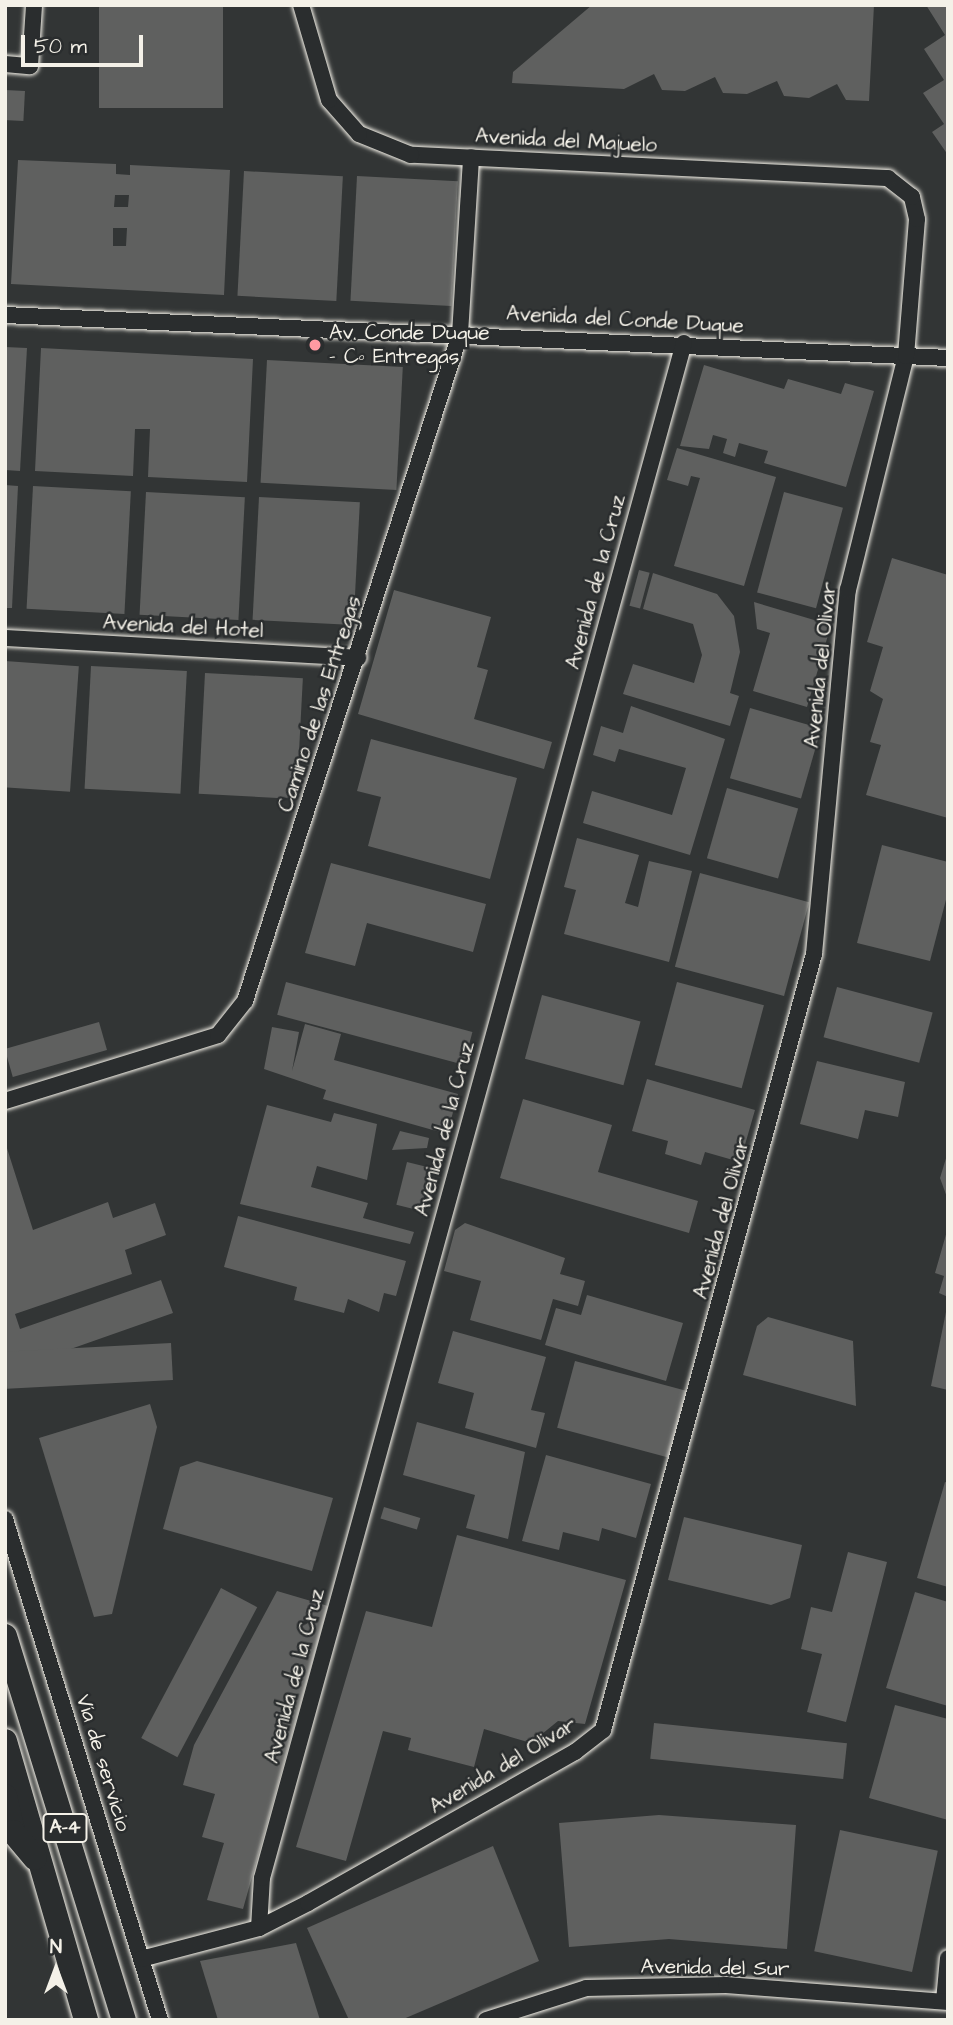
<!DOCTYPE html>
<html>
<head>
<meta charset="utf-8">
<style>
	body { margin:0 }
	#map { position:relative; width:953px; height:2025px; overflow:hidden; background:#323535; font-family:"Architects Daughter",sans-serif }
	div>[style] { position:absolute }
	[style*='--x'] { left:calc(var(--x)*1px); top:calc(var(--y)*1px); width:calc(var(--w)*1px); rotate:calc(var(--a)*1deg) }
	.building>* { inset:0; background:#5f605f; transform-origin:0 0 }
	.roads { filter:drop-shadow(0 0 2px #f4f1e8) drop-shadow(0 0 2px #f4f1e8) }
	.minor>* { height:16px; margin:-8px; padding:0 8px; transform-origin:8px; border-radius:8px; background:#2a2d2e }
	.highway>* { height:24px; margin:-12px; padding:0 12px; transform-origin:12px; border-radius:12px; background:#2a2d2e }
	.dots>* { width:19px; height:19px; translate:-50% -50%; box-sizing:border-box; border:4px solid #2a2d2e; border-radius:50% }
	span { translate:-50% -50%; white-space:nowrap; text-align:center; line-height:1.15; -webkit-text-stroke:5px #2a2d2e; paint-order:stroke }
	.shield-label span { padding:2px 5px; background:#2a2d2e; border:2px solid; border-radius:5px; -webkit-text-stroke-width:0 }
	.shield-label { font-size:19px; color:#f4f1e8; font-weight:700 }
	.street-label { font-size:21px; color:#f4f1e8 }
	.poi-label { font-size:21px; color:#f4f1e8 }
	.left { translate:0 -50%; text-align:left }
	.frame { position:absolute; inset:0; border:7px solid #f4f1e8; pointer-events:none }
	.north { position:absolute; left:21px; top:1934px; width:70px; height:70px; -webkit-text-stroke:5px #2a2d2e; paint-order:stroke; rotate:0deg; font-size:19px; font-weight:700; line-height:28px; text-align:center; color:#f4f1e8 }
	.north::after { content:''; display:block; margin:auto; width:24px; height:32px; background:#f4f1e8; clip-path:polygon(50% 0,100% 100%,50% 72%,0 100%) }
	.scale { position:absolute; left:21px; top:35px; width:122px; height:32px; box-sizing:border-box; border:4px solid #f4f1e8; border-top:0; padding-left:9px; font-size:21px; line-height:24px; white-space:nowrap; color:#f4f1e8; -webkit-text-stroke:5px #2a2d2e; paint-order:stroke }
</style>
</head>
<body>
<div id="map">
	<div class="building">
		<i style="left:99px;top:5px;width:124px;height:103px"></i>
		<i style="clip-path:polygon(592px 5px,874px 5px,869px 101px,846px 100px,837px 84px,809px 98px,784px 96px,777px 81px,747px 94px,723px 93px,715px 77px,685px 91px,662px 90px,654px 74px,624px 89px,512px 83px,513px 72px)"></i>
		<i style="clip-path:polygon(926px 5px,948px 5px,948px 155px,932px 132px,944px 124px,923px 93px,944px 80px,924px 49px,945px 35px)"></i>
		<i style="left:5px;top:90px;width:20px;height:30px;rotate:3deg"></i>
		<i style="clip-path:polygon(evenodd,18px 160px,116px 164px,116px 174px,130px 175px,130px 165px,230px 170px,224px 295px,11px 284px,18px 160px,115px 195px,129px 195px,128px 207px,114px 207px,115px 195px,18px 160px,113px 228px,127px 228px,126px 246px,113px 246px,113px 228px)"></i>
		<i style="left:244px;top:171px;width:99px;height:125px;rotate:3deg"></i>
		<i style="left:357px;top:176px;width:101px;height:125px;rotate:3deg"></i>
		<i style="clip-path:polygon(5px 347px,27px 348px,20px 471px,5px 470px)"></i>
		<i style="clip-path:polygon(41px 348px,253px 359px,247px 482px,148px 477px,150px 429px,135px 429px,133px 476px,35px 471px)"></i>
		<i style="left:267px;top:360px;width:136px;height:123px;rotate:3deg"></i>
		<i style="clip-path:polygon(704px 365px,784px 389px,788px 379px,841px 394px,845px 383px,874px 391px,846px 487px,764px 463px,768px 451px,739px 443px,735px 457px,723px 453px,727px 439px,713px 435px,709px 449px,680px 446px)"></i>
		<i style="clip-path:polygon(677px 448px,776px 477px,744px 586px,674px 566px,700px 478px,691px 476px,688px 486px,667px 480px)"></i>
		<i style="clip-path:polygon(5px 485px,18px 486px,12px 608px,5px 608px)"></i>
		<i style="left:33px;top:486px;width:98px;height:123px;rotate:3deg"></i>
		<i style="left:146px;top:492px;width:99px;height:123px;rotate:3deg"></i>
		<i style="left:784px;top:492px;width:61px;height:104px;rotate:15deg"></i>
		<i style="left:259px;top:497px;width:101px;height:123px;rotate:3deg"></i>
		<i style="clip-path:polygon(892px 558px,948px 575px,948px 818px,866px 795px,881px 745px,870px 742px,883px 699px,870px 691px,883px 647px,867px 642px)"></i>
		<i style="left:639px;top:570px;width:11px;height:37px;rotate:15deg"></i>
		<i style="clip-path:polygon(653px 573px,717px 594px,734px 616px,740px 652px,730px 693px,739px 696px,730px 726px,623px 694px,633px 664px,694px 683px,702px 655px,693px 624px,643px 609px)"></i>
		<i style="clip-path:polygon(394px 590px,491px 617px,477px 667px,488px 670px,474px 719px,552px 742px,544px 769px,358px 714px)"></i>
		<i style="clip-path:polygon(754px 602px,831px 625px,807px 707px,753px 691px,770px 633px,757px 629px)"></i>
		<i style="left:5px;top:661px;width:74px;height:126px;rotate:4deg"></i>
		<i style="left:91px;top:666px;width:96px;height:123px;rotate:3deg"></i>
		<i style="left:205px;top:673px;width:98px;height:121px;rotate:3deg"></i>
		<i style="clip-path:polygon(631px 706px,725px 739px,690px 855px,583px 823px,592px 791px,672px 815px,686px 768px,619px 749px,615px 762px,593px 755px,601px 726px,623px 733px)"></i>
		<i style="left:750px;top:708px;width:74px;height:73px;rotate:16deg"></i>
		<i style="clip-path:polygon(371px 739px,517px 778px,490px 879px,368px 846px,381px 797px,357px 791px)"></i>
		<i style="left:727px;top:788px;width:74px;height:73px;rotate:16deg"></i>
		<i style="clip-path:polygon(577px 838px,639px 855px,625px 903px,638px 907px,649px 861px,692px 871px,669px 962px,564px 934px,576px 890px,564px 887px)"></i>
		<i style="clip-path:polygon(882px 845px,948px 862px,948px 892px,930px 961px,857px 943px)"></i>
		<i style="clip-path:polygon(331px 863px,486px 904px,473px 952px,367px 923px,355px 966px,305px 953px)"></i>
		<i style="left:700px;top:873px;width:113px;height:97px;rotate:15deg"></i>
		<i style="left:286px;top:982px;width:193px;height:34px;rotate:15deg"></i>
		<i style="left:677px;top:982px;width:90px;height:86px;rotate:15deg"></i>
		<i style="left:837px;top:987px;width:99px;height:52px;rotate:15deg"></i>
		<i style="left:542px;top:995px;width:102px;height:66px;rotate:15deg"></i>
		<i style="left:99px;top:1022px;width:29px;height:98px;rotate:74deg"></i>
		<i style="clip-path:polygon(305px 1024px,341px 1034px,334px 1060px,458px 1094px,447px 1134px,323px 1099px,326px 1090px,264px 1069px,272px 1027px,299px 1032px,292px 1071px)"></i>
		<i style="clip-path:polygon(817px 1061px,905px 1082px,898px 1117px,865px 1110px,858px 1139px,800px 1124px)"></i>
		<i style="clip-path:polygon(647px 1079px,755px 1110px,740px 1162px,705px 1152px,701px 1165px,665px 1154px,668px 1141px,632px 1131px)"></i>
		<i style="clip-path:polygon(523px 1099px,612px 1125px,598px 1172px,698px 1201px,689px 1233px,500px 1178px)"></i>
		<i style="clip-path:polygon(267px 1105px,331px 1122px,334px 1113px,377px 1124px,367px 1180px,317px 1166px,311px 1187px,368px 1203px,363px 1218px,414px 1232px,410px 1244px,240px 1204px)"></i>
		<i style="clip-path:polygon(400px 1131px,429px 1138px,427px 1148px,392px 1150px)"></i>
		<i style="clip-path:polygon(5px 1142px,33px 1230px,108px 1202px,113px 1218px,155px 1203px,166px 1235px,125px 1250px,132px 1274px,15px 1314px,20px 1329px,161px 1280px,173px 1313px,11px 1370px,5px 1353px)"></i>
		<i style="clip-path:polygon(947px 1155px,948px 1155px,948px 1200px,940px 1178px)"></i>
		<i style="left:407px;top:1162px;width:25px;height:44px;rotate:14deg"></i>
		<i style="clip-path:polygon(238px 1216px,406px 1261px,396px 1296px,384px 1293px,379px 1312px,348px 1299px,344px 1313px,294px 1300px,297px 1287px,224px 1267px)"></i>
		<i style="clip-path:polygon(465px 1223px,565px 1258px,560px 1274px,585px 1281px,578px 1306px,553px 1299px,541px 1340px,470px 1320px,481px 1281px,444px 1271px,455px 1230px)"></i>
		<i style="clip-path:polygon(947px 1231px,948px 1231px,948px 1297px,939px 1293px,944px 1276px,935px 1273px)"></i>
		<i style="clip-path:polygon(587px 1295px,683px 1323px,666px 1381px,545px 1345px,556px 1308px,581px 1315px)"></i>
		<i style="clip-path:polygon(948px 1302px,948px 1390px,931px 1386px)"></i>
		<i style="clip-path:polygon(768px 1317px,853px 1341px,856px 1406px,743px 1375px,757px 1326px)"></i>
		<i style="clip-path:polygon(453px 1331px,546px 1357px,531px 1410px,545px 1413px,536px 1448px,465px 1428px,474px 1393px,438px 1383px)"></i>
		<i style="left:171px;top:1343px;width:37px;height:166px;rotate:87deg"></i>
		<i style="left:575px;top:1361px;width:116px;height:69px;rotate:15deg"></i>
		<i style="clip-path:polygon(150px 1404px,157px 1427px,112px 1614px,94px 1617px,39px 1438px)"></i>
		<i style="clip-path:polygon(417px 1422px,525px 1452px,508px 1539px,466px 1528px,475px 1495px,403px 1475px)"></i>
		<i style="clip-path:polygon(546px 1455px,651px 1484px,636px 1538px,602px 1528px,599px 1541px,563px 1532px,559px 1550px,522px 1541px)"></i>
		<i style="clip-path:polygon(197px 1461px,333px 1498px,312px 1571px,163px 1529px,180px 1467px)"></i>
		<i style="clip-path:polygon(945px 1482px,948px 1483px,948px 1587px,917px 1578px)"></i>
		<i style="left:384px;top:1507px;width:38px;height:12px;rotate:17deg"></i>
		<i style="clip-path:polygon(684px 1517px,802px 1545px,790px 1598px,771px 1605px,668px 1580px)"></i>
		<i style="clip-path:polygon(457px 1535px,626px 1580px,585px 1724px,558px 1721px,531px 1743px,484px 1729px,474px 1767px,408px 1750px,411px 1738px,383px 1731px,346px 1861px,296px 1847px,366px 1611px,432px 1627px)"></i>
		<i style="clip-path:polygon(848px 1552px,887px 1562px,846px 1722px,807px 1712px,822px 1654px,801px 1649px,811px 1607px,832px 1612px)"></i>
		<i style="left:221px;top:1588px;width:41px;height:170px;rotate:28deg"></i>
		<i style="clip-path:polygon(277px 1591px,328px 1606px,243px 1909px,207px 1900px,224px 1843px,202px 1837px,215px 1794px,183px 1785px,194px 1745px)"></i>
		<i style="clip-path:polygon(915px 1592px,948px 1602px,948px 1706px,886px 1688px)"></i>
		<i style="clip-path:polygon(895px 1705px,948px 1719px,948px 1820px,869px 1798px)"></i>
		<i style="left:654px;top:1723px;width:194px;height:36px;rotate:6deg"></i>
		<i style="clip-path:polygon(659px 1815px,796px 1825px,787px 1949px,669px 1939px,569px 1947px,559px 1823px)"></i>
		<i style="left:840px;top:1830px;width:100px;height:124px;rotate:12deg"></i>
		<i style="clip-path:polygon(493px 1846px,539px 1961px,401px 2020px,349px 2020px,307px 1928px)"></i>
		<i style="clip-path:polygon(296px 1943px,320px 2020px,218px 2020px,200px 1961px)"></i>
	</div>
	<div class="roads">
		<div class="minor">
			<i style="--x:5;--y:64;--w:25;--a:5"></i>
			<i style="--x:30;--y:66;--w:61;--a:-86.2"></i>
			<i style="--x:5;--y:315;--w:944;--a:2.61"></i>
			<i style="--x:5;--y:638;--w:354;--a:3.2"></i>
			<i style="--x:5;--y:1101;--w:223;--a:-17.2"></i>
			<i style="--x:218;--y:1035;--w:43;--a:-51.5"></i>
			<i style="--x:245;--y:1001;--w:701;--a:-72.13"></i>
			<i style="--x:460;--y:334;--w:177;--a:-86.4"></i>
			<i style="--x:5;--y:1519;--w:524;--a:72.81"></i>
			<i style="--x:259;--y:1928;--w:50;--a:-86.6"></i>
			<i style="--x:262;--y:1878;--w:1592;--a:-74.63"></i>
			<i style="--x:141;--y:1959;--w:122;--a:-14.7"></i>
			<i style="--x:259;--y:1928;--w:55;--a:-27"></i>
			<i style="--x:308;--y:1903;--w:307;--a:-29.5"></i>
			<i style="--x:575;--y:1752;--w:36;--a:-38"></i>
			<i style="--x:603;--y:1730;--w:804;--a:-74.79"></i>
			<i style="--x:814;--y:954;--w:366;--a:-84.7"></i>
			<i style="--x:848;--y:590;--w:241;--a:-76.1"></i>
			<i style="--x:906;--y:356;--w:137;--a:-85.4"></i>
			<i style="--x:917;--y:219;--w:23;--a:-103"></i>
			<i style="--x:912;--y:197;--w:31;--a:-142"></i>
			<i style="--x:888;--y:178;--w:478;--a:-177.2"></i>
			<i style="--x:411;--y:155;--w:56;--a:-158"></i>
			<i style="--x:359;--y:134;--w:45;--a:-131.4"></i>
			<i style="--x:329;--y:100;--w:99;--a:-106.4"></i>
			<i style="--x:944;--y:2001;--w:43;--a:-84.7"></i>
			<i style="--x:486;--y:2020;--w:105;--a:-17.7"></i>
			<i style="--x:586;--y:1988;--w:140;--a:-1.2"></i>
			<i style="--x:726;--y:1985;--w:223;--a:4.4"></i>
		</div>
		<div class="highway">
			<i style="--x:5;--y:1636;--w:402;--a:72.8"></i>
			<i style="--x:5;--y:1741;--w:291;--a:73.8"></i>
			<i style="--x:5;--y:1796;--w:37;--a:77"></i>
			<i style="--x:13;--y:1832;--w:34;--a:50"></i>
		</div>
	</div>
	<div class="dots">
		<i style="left:315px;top:345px;background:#ff9aa2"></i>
	</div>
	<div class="shield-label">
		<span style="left:65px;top:1828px">A-4</span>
	</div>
	<div class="street-label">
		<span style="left:566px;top:141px;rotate:3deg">Avenida del Majuelo</span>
		<span style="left:625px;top:320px;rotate:3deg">Avenida del Conde Duque</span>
		<span style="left:596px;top:582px;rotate:-75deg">Avenida de la Cruz</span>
		<span style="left:183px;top:627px;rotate:3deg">Avenida del Hotel</span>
		<span style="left:821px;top:665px;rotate:-84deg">Avenida del Olivar</span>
		<span style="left:320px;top:704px;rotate:-72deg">Camino de las Entregas</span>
		<span style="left:445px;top:1129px;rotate:-75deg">Avenida de la Cruz</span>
		<span style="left:722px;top:1218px;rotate:-75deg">Avenida del Olivar</span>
		<span style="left:295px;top:1676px;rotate:-75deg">Avenida de la Cruz</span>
		<span style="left:103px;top:1763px;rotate:73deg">Vía de servicio</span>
		<span style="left:503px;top:1766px;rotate:-31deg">Avenida del Olivar</span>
		<span style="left:715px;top:1968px;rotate:1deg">Avenida del Sur</span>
	</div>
	<div class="poi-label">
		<span class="left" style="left:329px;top:345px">Av. Conde Duque<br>- Cº Entregas</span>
	</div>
	<div class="frame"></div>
	<div class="north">N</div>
	<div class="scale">50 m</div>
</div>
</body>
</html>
